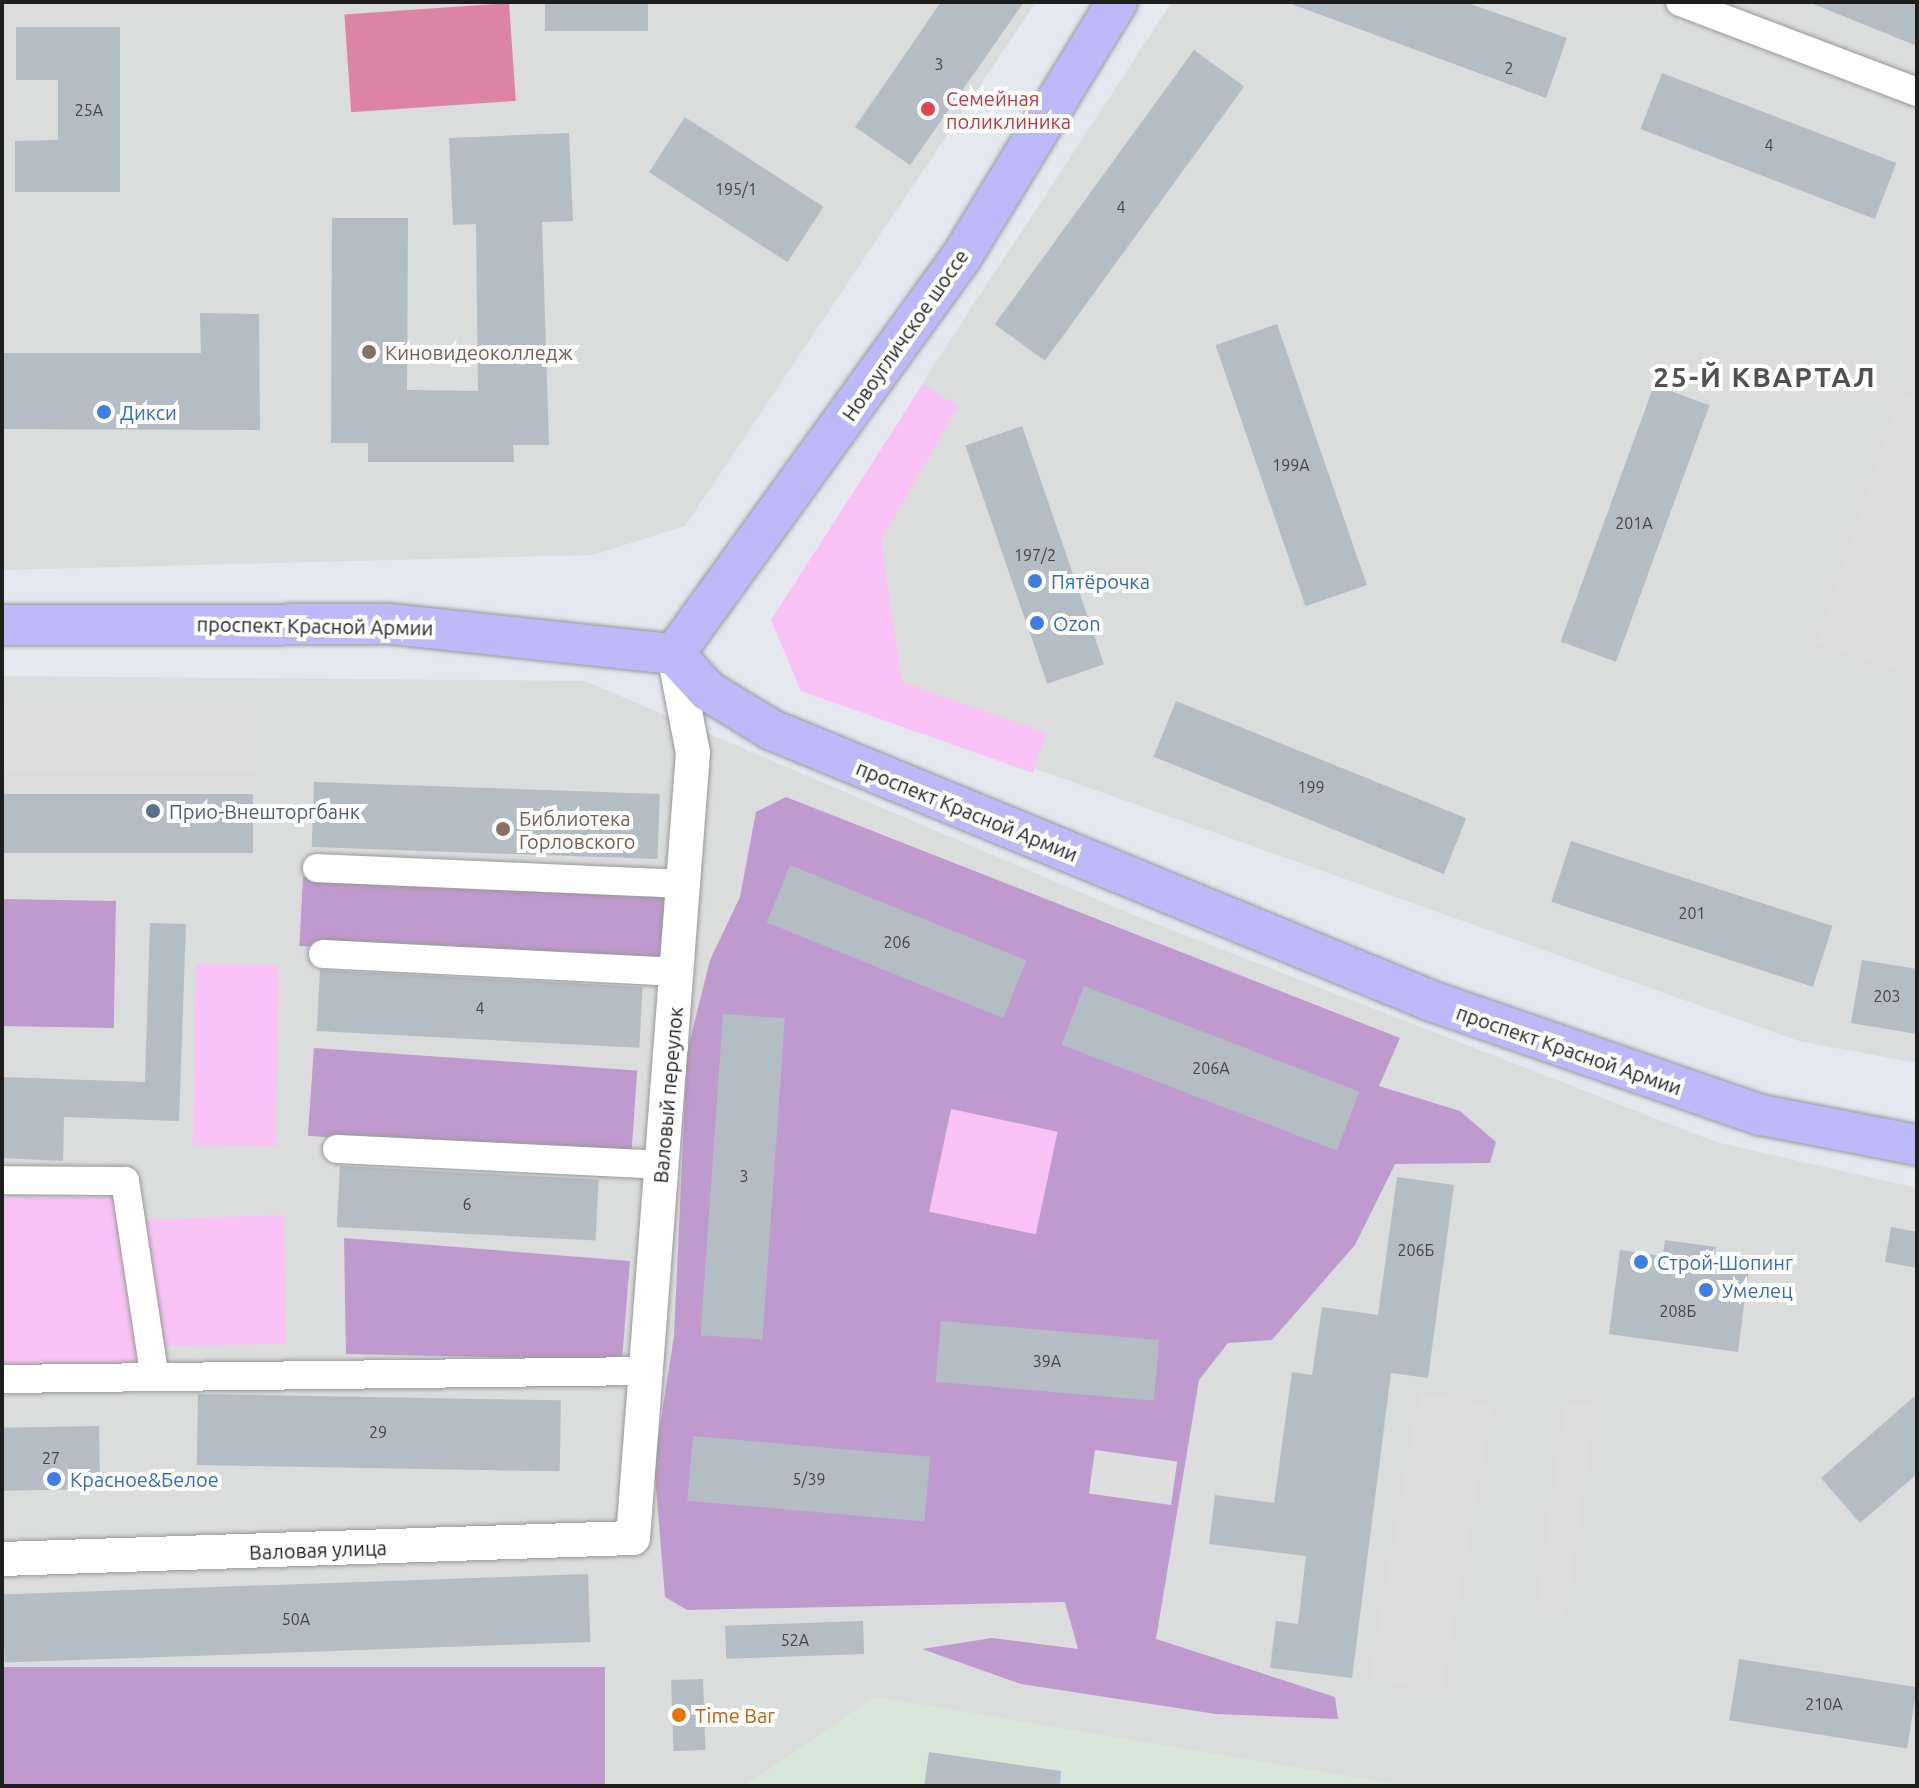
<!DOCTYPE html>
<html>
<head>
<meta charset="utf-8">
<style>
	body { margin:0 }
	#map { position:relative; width:1919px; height:1788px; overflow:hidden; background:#e5e8ef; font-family:Ubuntu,sans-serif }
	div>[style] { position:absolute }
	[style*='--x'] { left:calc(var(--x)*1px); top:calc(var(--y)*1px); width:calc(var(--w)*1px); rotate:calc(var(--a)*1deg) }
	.residential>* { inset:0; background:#dbdcdc }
	.industrial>* { inset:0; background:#d7e8da }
	.forest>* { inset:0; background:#bf9ace; transform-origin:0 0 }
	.park>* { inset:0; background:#f9c2f4; transform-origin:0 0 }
	.pitch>* { inset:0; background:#dd84a6; transform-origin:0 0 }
	.parking>* { inset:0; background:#dedede; transform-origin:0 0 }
	.building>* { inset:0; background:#b4bcc4; transform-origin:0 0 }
	.roads { filter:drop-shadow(0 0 2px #989898) drop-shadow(0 0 2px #989898) }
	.minor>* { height:28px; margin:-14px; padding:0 14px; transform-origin:14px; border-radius:14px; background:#fff }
	.tertiary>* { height:34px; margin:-17px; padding:0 17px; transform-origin:17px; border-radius:17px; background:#fff }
	.secondary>* { height:40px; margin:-20px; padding:0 20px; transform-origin:20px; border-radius:20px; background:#bdb9f8 }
	.dots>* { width:22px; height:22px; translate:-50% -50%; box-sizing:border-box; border:4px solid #fff; border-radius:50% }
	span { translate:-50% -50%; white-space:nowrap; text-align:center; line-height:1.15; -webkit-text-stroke:8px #fff; paint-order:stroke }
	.number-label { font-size:16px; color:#444648 }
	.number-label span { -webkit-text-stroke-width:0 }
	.health-label { font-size:20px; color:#be3a42 }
	.left { translate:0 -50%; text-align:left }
	.street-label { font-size:20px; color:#1e1e1e }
	.education-label { font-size:20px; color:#785e54 }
	.shop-label { font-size:20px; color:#366cbe }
	.service-label { font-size:20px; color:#4e5e75 }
	.food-label { font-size:20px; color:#c56008 }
	.district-label { font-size:28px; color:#515151; font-weight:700; letter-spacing:2px }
	.frame { position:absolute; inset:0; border:4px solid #1e1e1e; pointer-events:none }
</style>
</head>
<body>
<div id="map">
	<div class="residential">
		<i style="clip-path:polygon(2px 2px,1036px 2px,685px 526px,592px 555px,2px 570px)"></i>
		<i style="clip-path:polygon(1172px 2px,1917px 2px,1917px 1063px,1799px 1041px,829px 695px,780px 618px,932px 368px)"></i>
		<i style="clip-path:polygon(2px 676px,585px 681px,1136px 916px,1716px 1142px,1917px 1188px,1917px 1786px,1406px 1786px,875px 1697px,744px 1786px,2px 1786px)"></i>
	</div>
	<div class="industrial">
		<i style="clip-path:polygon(875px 1697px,1406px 1786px,744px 1786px)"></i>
	</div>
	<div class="forest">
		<i style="clip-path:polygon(786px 797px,1400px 1038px,1379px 1086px,1460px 1111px,1496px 1142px,1490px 1163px,1395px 1164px,1355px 1245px,1272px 1340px,1228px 1343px,1199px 1380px,1156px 1639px,1335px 1697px,1338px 1719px,1216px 1714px,1021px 1684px,922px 1649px,992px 1638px,1078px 1649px,1065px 1602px,687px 1610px,665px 1597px,654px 1464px,674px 1336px,687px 1052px,710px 960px,740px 897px,756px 812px)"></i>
		<i style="left:303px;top:877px;width:363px;height:69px;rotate:3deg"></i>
		<i style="left:2px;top:899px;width:114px;height:127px;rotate:1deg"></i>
		<i style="left:314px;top:1048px;width:324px;height:88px;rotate:4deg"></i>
		<i style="clip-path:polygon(344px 1238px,630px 1261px,622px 1360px,346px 1354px)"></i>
		<i style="left:605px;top:1667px;width:119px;height:603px;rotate:90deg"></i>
	</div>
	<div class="park">
		<i style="clip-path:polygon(923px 384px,958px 406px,881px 541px,902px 682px,1046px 733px,1033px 773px,801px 691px,771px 620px)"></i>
		<i style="left:196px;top:964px;width:83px;height:181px;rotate:1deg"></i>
		<i style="left:951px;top:1109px;width:109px;height:105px;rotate:12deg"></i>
		<i style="clip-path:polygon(119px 1197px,146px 1365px,2px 1367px,2px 1198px)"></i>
		<i style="clip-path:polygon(284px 1215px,286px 1344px,163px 1346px,143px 1220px)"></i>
	</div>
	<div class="pitch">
		<i style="left:509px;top:3px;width:98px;height:165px;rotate:86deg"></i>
	</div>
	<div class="parking">
		<i style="clip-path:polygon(1900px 394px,1917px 400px,1917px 676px,1817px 643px)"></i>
		<i style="left:2px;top:704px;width:254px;height:68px"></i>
		<i style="left:1420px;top:1393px;width:73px;height:290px;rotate:10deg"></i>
		<i style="left:1566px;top:1402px;width:29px;height:213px;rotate:8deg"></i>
		<i style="left:1095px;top:1450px;width:83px;height:44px;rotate:8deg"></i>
	</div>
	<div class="building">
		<i style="left:545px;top:2px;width:103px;height:29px"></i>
		<i style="clip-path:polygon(941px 2px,1024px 2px,910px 165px,855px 127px)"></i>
		<i style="clip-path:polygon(1286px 2px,1465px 2px,1567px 38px,1546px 98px)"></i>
		<i style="clip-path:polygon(1811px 2px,1917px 2px,1917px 46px,1811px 3px)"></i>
		<i style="clip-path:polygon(16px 27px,120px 27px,120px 192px,15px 192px,15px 141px,58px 140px,58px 80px,16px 80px)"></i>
		<i style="left:1194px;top:50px;width:62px;height:339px;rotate:36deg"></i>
		<i style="left:1662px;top:73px;width:251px;height:60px;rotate:21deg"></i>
		<i style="left:685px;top:117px;width:165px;height:66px;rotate:33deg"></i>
		<i style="clip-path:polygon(569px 133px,573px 221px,542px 222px,549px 445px,513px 445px,514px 462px,368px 462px,368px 443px,331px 443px,332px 218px,408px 218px,407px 390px,478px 391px,476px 224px,453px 225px,449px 138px)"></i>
		<i style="clip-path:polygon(200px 313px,259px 314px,260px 430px,2px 429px,2px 353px,201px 353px)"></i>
		<i style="left:1277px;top:324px;width:276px;height:65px;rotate:71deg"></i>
		<i style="left:1654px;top:385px;width:59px;height:273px;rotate:20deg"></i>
		<i style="left:1022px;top:426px;width:252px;height:60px;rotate:71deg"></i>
		<i style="left:1176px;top:701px;width:313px;height:60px;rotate:22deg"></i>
		<i style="left:314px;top:782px;width:346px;height:65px;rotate:2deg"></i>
		<i style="left:2px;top:794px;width:251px;height:59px"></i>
		<i style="left:1571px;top:841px;width:275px;height:64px;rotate:18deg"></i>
		<i style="left:790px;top:865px;width:255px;height:62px;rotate:22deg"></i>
		<i style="clip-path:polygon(150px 923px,186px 924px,179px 1121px,64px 1117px,63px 1161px,2px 1158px,2px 1077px,145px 1082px)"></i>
		<i style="clip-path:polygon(1862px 960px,1917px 969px,1917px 1034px,1851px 1023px)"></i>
		<i style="left:320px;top:970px;width:323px;height:61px;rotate:3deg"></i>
		<i style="left:1084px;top:986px;width:295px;height:63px;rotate:21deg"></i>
		<i style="left:723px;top:1014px;width:62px;height:322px;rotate:4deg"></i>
		<i style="left:340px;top:1166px;width:259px;height:61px;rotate:3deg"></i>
		<i style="clip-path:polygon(1397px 1177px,1454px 1185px,1428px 1378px,1391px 1373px,1352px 1678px,1270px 1668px,1276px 1621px,1298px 1624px,1306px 1556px,1209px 1544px,1215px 1495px,1274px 1503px,1292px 1372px,1312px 1375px,1322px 1307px,1378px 1315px)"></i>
		<i style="clip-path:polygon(1891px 1227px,1917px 1232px,1917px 1268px,1885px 1262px)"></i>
		<i style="clip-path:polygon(1665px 1240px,1716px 1247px,1714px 1263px,1749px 1268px,1738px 1352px,1609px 1334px,1620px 1250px,1663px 1256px)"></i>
		<i style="left:941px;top:1321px;width:219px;height:61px;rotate:5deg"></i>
		<i style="left:198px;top:1394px;width:363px;height:71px;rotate:1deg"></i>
		<i style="clip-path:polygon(1917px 1394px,1917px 1474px,1860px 1523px,1821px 1478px)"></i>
		<i style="left:99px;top:1426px;width:63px;height:97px;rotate:89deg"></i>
		<i style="left:693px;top:1436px;width:238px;height:65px;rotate:5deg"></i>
		<i style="left:588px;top:1574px;width:68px;height:586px;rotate:88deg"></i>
		<i style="left:863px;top:1621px;width:33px;height:138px;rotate:88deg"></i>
		<i style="left:1739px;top:1659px;width:180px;height:62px;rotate:9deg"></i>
		<i style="left:703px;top:1679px;width:71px;height:32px;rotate:88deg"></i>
		<i style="clip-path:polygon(929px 1752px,1061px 1771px,1060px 1786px,924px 1786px)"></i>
	</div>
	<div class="roads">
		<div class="minor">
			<i style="--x:1680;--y:2;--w:254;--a:20.8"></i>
			<i style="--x:317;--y:868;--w:366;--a:2.5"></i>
			<i style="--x:323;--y:954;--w:356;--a:2.9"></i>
			<i style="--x:337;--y:1149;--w:324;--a:2.8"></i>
			<i style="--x:2;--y:1180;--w:123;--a:0.5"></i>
			<i style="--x:125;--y:1181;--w:194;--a:81.4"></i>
			<i style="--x:2;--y:1379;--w:642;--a:-0.71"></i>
		</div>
		<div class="tertiary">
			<i style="--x:2;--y:1559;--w:631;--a:-1.91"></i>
			<i style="--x:633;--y:1538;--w:787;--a:-85.63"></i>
			<i style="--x:693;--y:753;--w:101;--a:-100.9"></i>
		</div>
		<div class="secondary">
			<i style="--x:2;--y:625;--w:389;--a:-0.1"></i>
			<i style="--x:391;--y:624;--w:285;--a:6.1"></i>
			<i style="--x:674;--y:654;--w:50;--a:47.4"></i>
			<i style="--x:708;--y:691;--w:75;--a:31.4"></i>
			<i style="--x:772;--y:730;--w:716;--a:22.34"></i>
			<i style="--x:1434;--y:1002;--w:346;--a:19.1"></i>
			<i style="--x:1761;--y:1115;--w:159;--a:10.9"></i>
			<i style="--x:674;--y:654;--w:491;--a:-54.1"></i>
			<i style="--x:962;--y:256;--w:298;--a:-58.6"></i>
		</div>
	</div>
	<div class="dots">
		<i style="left:928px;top:109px;background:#e0444e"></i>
		<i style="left:369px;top:352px;background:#8d6e63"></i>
		<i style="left:104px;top:412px;background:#3f7fe0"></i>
		<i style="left:1035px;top:581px;background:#3f7fe0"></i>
		<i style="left:1037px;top:623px;background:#3f7fe0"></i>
		<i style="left:153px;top:811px;background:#5c6f8a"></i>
		<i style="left:503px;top:829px;background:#8d6e63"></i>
		<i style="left:1641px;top:1262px;background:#3f7fe0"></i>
		<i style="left:1706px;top:1290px;background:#3f7fe0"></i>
		<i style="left:54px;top:1479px;background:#3f7fe0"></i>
		<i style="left:679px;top:1715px;background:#e8710a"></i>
	</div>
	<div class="number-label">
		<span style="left:939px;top:64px">3</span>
		<span style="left:1509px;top:68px">2</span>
		<span style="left:89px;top:110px">25А</span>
		<span style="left:1769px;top:145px">4</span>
		<span style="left:736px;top:189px">195/1</span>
		<span style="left:1121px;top:207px">4</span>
		<span style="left:1291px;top:465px">199А</span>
		<span style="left:1634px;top:523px">201А</span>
		<span style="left:1035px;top:555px">197/2</span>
		<span style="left:1311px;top:787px">199</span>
		<span style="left:1692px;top:913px">201</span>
		<span style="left:897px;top:942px">206</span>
		<span style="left:1887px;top:996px">203</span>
		<span style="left:480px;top:1008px">4</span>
		<span style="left:1211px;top:1068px">206А</span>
		<span style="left:744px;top:1176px">3</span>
		<span style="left:467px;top:1204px">6</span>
		<span style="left:1416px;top:1250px">206Б</span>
		<span style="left:1678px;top:1311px">208Б</span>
		<span style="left:1047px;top:1361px">39А</span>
		<span style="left:378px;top:1432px">29</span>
		<span style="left:51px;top:1458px">27</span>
		<span style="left:809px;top:1479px">5/39</span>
		<span style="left:296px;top:1619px">50А</span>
		<span style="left:795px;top:1640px">52А</span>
		<span style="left:1824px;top:1704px">210А</span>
	</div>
	<div class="health-label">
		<span class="left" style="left:946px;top:110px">Семейная<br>поликлиника</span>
	</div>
	<div class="street-label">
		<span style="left:905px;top:335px;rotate:-55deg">Новоугличское шоссе</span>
		<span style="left:315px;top:626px;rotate:1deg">проспект Красной Армии</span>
		<span style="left:967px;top:811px;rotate:22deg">проспект Красной Армии</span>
		<span style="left:1569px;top:1050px;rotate:19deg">проспект Красной Армии</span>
		<span style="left:668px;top:1095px;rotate:-85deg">Валовый переулок</span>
		<span style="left:318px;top:1550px;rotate:-2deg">Валовая улица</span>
	</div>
	<div class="education-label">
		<span class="left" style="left:385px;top:352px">Киновидеоколледж</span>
		<span class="left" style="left:519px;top:830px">Библиотека<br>Горловского</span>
	</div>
	<div class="shop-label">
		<span class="left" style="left:120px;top:412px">Дикси</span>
		<span class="left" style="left:1051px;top:581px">Пятёрочка</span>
		<span class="left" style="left:1053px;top:623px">Ozon</span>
		<span class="left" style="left:1657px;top:1262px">Строй-Шопинг</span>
		<span class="left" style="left:1722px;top:1290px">Умелец</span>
		<span class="left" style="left:70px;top:1479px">Красное&amp;Белое</span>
	</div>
	<div class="service-label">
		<span class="left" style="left:169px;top:811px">Прио-Внешторгбанк</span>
	</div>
	<div class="food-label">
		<span class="left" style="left:695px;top:1715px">Time Bar</span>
	</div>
	<div class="district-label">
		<span style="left:1765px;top:377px">25-Й КВАРТАЛ</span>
	</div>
	<div class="frame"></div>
</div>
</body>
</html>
